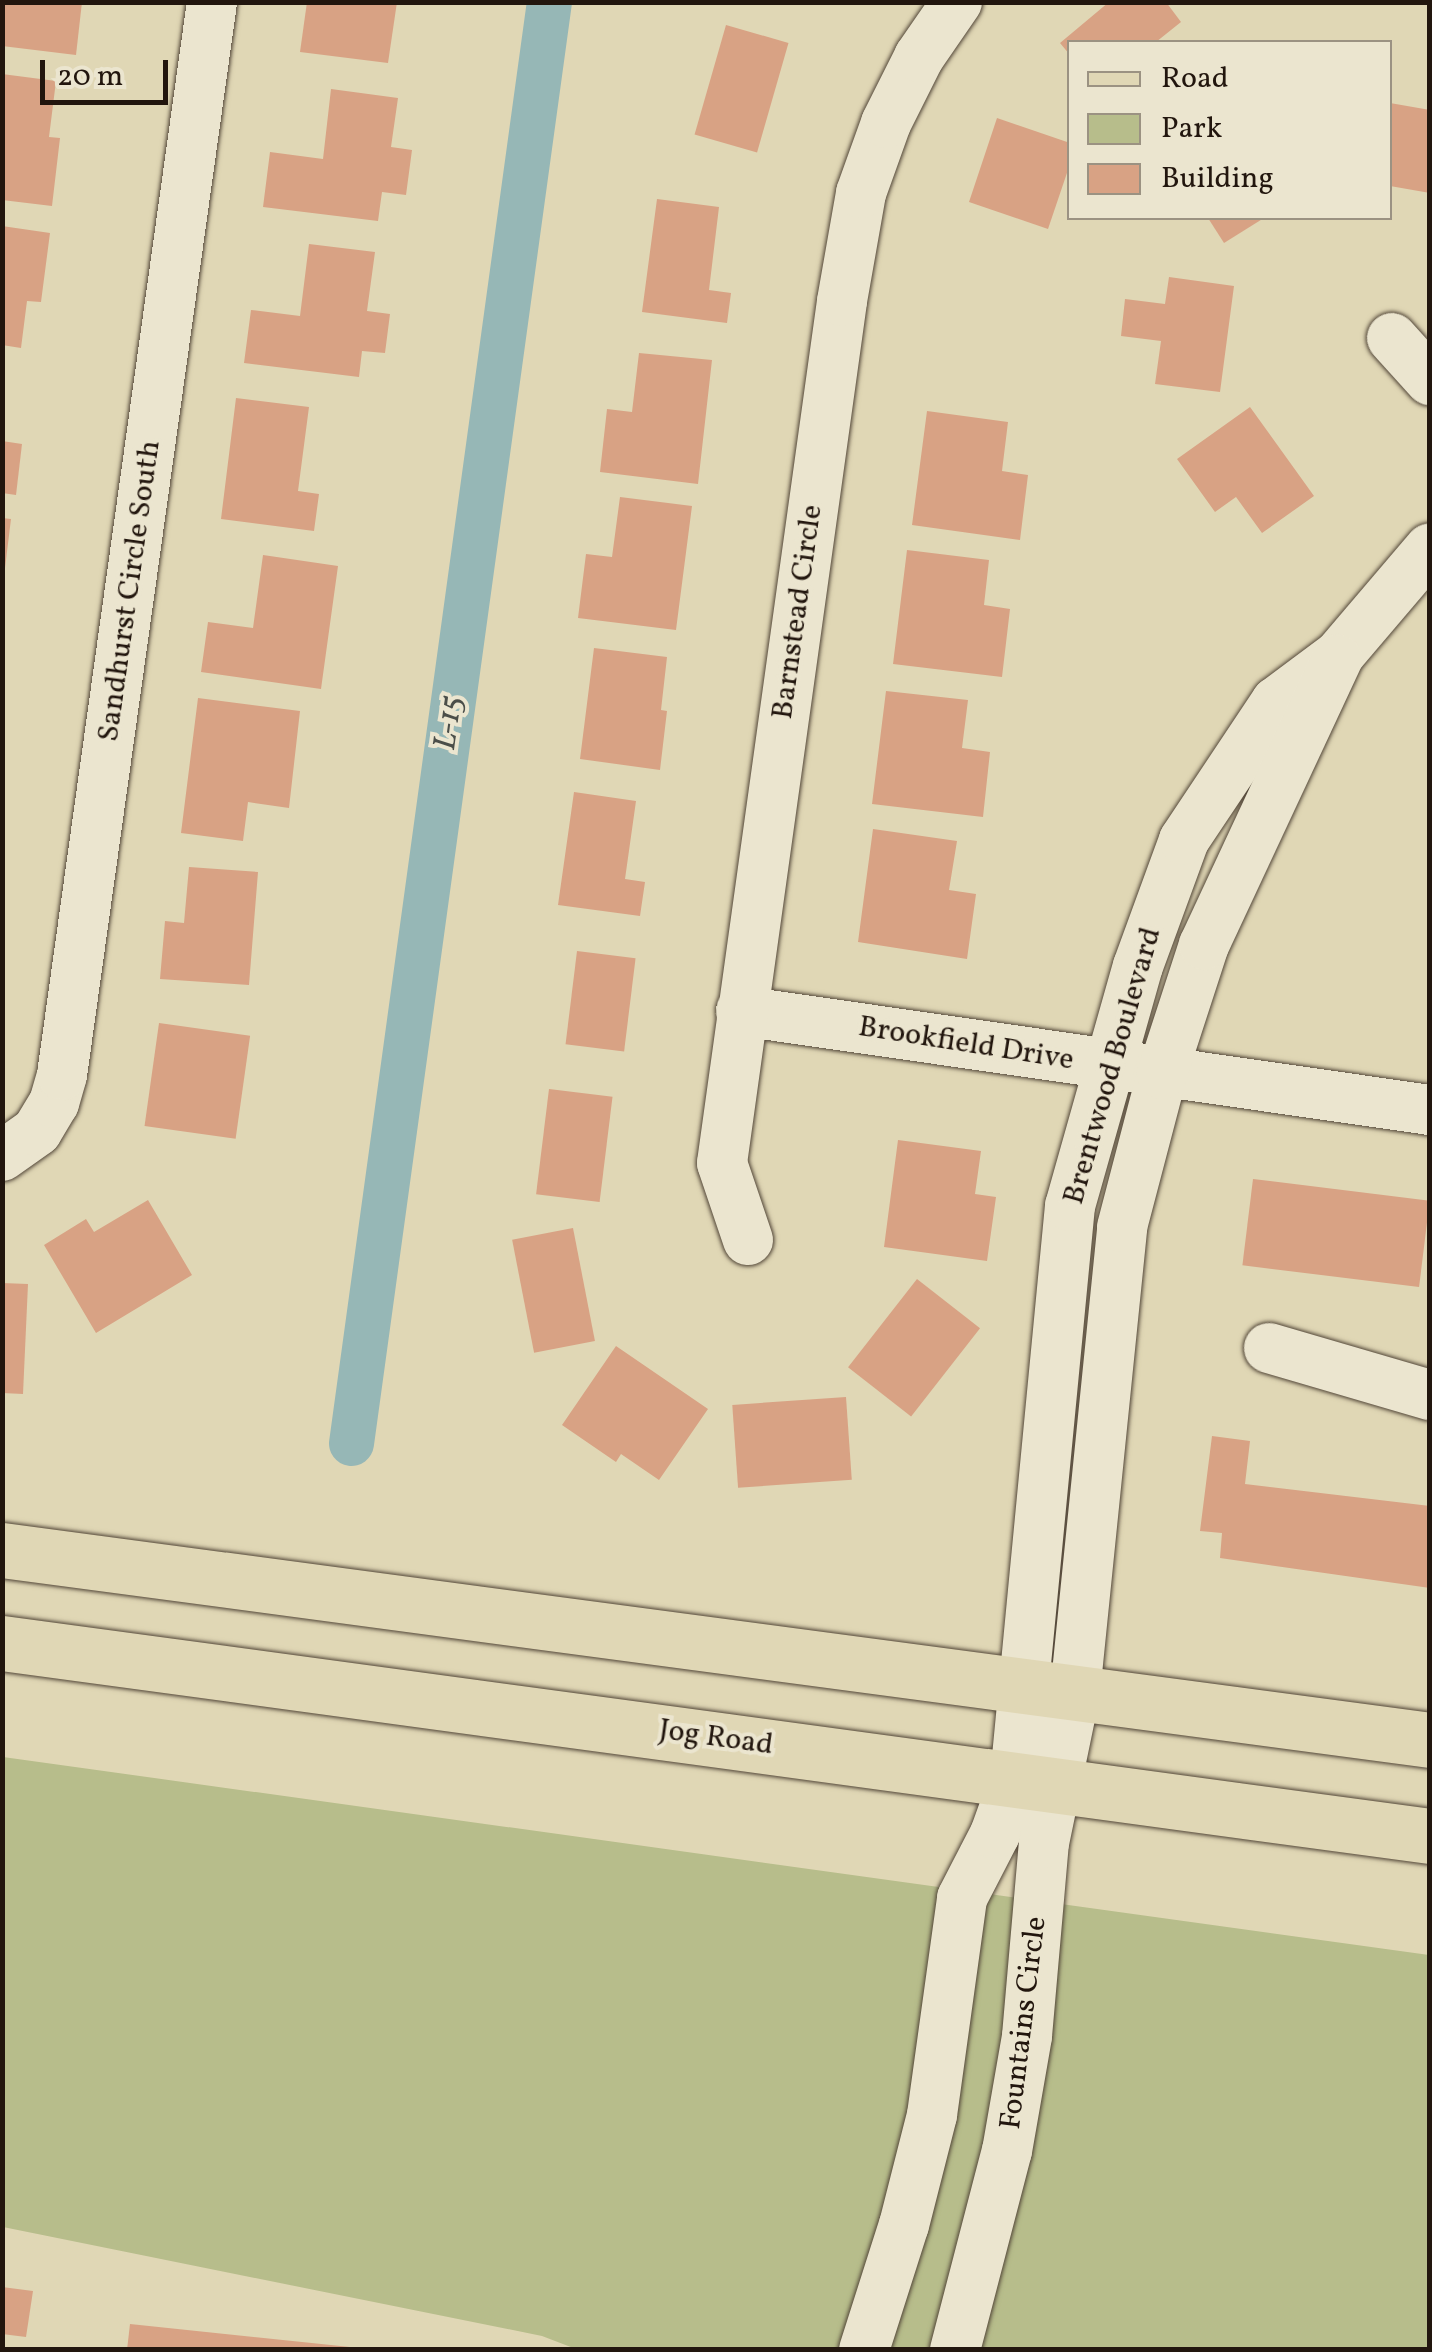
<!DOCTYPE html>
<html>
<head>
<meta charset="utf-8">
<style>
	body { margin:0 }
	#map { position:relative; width:1432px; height:2352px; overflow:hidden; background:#e0d7b5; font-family:Vollkorn,serif }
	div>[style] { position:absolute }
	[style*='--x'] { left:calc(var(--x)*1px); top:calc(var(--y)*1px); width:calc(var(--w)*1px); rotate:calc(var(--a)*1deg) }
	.green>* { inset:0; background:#b7bd8b }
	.canal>* { height:45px; margin:-22.5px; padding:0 22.5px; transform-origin:22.5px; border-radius:22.5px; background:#96b7b6 }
	.building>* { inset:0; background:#d8a284; transform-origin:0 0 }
	.roads { filter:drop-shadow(0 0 2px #524638) drop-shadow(0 0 2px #524638) }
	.minor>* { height:50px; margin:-25px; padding:0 25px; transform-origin:25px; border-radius:25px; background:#ebe5cf }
	.major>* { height:55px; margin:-27.5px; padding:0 27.5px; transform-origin:27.5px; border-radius:27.5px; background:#e0d7b5 }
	span { translate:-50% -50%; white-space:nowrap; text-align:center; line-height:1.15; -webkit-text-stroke:8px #ebe5cf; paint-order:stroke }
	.street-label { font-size:30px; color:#22160e }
	.water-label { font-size:32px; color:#4b4e49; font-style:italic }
	.frame { position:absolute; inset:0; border:5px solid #22160e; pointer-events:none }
	.legend { position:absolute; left:1067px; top:40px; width:325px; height:180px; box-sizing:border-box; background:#ebe5cf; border:2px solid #9b9282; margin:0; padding:12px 18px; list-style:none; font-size:30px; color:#22160e }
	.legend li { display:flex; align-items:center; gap:20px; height:50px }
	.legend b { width:50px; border:2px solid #9b9282 }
	.scale { position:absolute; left:40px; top:60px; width:128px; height:45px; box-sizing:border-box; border:5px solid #22160e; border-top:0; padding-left:12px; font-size:30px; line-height:35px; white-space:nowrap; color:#22160e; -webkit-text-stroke:8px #ebe5cf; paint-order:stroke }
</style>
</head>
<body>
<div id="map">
	<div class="green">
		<i style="clip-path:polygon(3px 1757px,1429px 1955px,1429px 2349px,576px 2349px,542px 2336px,3px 2227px)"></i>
	</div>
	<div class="canal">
		<i style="--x:351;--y:1443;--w:1455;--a:-82.18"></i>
	</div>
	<div class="building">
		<i style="clip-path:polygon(2px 2px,82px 2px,76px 55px,2px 46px)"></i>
		<i style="clip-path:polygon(307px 2px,397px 2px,388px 63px,300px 52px)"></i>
		<i style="clip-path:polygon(1109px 2px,1166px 2px,1181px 22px,1156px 42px,1070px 42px,1070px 55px,1060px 43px)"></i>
		<i style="left:726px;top:25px;width:65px;height:114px;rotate:16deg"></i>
		<i style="clip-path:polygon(2px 74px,56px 81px,49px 137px,60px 138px,52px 206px,2px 200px)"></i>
		<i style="clip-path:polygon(331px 89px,398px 98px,391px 147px,412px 150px,406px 195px,382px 192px,378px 221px,263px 207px,270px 152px,323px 159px)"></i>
		<i style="clip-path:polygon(1390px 103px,1430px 110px,1430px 193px,1390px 186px)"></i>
		<i style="clip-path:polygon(997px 118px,1070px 143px,1070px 164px,1048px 229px,969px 202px)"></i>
		<i style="clip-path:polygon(657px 199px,719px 207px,709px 290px,731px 293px,727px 323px,642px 312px)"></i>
		<i style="clip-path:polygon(1208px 218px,1264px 218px,1224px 243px)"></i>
		<i style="clip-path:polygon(2px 226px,50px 233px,41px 302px,27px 301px,21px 348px,2px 345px)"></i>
		<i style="clip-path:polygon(309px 244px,375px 252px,367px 311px,390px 314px,385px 353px,362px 351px,359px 377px,244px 363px,251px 310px,300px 316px)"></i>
		<i style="clip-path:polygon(1169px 277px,1234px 286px,1220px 392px,1155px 384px,1161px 341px,1121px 336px,1125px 299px,1165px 304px)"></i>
		<i style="clip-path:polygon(639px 353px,712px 360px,698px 484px,600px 472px,607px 409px,632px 412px)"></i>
		<i style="clip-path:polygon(236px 398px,309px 407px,298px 491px,319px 494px,314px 531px,221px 519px)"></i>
		<i style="clip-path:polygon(1250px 407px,1314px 496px,1262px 533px,1236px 497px,1215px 512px,1177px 459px)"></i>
		<i style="clip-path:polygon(927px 411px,1008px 422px,1002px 471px,1028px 475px,1020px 540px,912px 525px)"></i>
		<i style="clip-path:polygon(2px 441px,22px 444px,16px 495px,2px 493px)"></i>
		<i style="clip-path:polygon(620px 497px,692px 506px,676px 630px,578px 618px,586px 554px,612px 557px)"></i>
		<i style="clip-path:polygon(2px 518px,11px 519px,5px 568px,2px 568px)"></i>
		<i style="clip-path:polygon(907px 550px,989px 560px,984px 605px,1010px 609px,1002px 677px,893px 664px)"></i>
		<i style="clip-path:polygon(263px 555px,338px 566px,321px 689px,201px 672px,208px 622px,253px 628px)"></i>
		<i style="clip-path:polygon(594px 648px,667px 657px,661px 710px,667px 711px,660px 770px,580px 759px)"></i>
		<i style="clip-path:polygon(886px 691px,968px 700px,962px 748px,990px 752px,983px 817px,872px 804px)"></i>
		<i style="clip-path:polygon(198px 698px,300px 711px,289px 808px,248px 802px,243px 841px,181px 833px)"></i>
		<i style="clip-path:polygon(574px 792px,636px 801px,625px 879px,645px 882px,640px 916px,558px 905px)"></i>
		<i style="clip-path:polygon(873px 829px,957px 841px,949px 890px,976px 894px,967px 959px,858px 942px)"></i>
		<i style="clip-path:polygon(189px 867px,258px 872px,249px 985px,160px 979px,165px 921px,184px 923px)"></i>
		<i style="left:577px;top:951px;width:59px;height:94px;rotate:7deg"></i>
		<i style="left:159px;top:1023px;width:92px;height:104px;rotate:8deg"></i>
		<i style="left:549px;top:1089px;width:64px;height:106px;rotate:7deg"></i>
		<i style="clip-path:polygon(898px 1140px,981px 1151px,975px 1194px,996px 1197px,987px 1261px,884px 1247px)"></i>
		<i style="left:1253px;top:1179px;width:178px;height:87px;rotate:7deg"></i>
		<i style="clip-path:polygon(148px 1200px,192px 1275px,96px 1333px,44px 1245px,86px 1219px,94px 1232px)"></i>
		<i style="left:573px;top:1228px;width:115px;height:62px;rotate:79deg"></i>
		<i style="left:917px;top:1279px;width:80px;height:112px;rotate:38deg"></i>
		<i style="clip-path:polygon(2px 1283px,28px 1284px,23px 1394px,2px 1393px)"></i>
		<i style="clip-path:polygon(616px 1346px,708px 1409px,659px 1480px,621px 1454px,616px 1462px,562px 1425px)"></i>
		<i style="left:846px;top:1397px;width:83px;height:114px;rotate:86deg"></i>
		<i style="clip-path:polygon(1212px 1436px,1250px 1441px,1245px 1484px,1430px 1506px,1430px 1588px,1220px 1558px,1222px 1533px,1200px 1531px)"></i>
		<i style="clip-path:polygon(2px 2287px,33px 2291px,26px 2337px,2px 2334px)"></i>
		<i style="clip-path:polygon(130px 2324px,350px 2347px,350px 2350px,127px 2350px)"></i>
	</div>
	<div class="roads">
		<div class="minor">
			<i style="--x:1392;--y:338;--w:57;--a:47.9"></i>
			<i style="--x:741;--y:1011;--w:696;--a:8.18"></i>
			<i style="--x:2;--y:1156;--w:43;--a:-35.5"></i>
			<i style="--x:37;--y:1131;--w:33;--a:-59"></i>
			<i style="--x:54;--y:1103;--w:29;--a:-74"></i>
			<i style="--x:62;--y:1075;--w:1083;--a:-82.04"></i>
			<i style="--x:748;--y:1240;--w:81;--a:-108.7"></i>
			<i style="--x:722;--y:1163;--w:870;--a:-82.07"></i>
			<i style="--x:842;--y:301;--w:110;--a:-80"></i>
			<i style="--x:861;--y:193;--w:74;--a:-70.3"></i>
			<i style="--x:886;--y:123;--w:74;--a:-63.4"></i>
			<i style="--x:919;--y:57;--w:67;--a:-55.4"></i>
			<i style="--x:1269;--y:1348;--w:168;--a:16.3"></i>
			<i style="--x:864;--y:2350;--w:131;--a:-72.3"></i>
			<i style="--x:904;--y:2225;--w:114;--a:-75.7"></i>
			<i style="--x:932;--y:2115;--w:219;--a:-82.1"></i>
			<i style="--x:962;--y:1898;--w:72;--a:-62.7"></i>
			<i style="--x:995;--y:1834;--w:59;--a:-70.3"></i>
			<i style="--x:1015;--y:1778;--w:575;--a:-84.51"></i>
			<i style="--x:1070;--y:1206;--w:249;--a:-74.2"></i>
			<i style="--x:1138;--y:966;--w:134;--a:-69.9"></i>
			<i style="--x:1184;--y:840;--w:166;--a:-56.3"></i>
			<i style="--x:1276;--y:702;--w:79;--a:-36.7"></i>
			<i style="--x:1339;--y:655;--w:140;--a:-49.6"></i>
			<i style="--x:955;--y:2350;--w:206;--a:-75.4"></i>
			<i style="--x:1007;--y:2151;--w:117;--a:-80.1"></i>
			<i style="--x:1027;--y:2036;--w:194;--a:-85"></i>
			<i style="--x:1044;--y:1843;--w:153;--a:-78.3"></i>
			<i style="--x:1075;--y:1693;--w:468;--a:-84.2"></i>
			<i style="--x:1122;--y:1227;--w:158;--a:-75.3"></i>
			<i style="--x:1162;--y:1074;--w:136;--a:-72"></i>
			<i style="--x:1204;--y:945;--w:315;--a:-65"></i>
		</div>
		<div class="major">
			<i style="--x:2;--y:1550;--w:1441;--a:7.58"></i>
			<i style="--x:2;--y:1643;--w:1441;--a:7.7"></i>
		</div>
	</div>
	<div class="street-label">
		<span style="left:130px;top:591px;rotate:-82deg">Sandhurst Circle South</span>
		<span style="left:798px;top:612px;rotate:-82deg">Barnstead Circle</span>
		<span style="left:966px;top:1044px;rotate:9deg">Brookfield Drive</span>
		<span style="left:1113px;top:1066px;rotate:-74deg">Brentwood Boulevard</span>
		<span style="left:716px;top:1738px;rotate:8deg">Jog Road</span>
		<span style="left:1024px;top:2023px;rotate:-83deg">Fountains Circle</span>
	</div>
	<div class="water-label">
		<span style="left:450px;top:723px;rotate:-82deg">L-15</span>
	</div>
	<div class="frame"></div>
	<ul class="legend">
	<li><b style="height:12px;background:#e0d7b5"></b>Road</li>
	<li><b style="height:28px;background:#b7bd8b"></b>Park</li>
	<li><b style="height:28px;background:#d8a284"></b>Building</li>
	</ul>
	<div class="scale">20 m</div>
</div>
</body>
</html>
